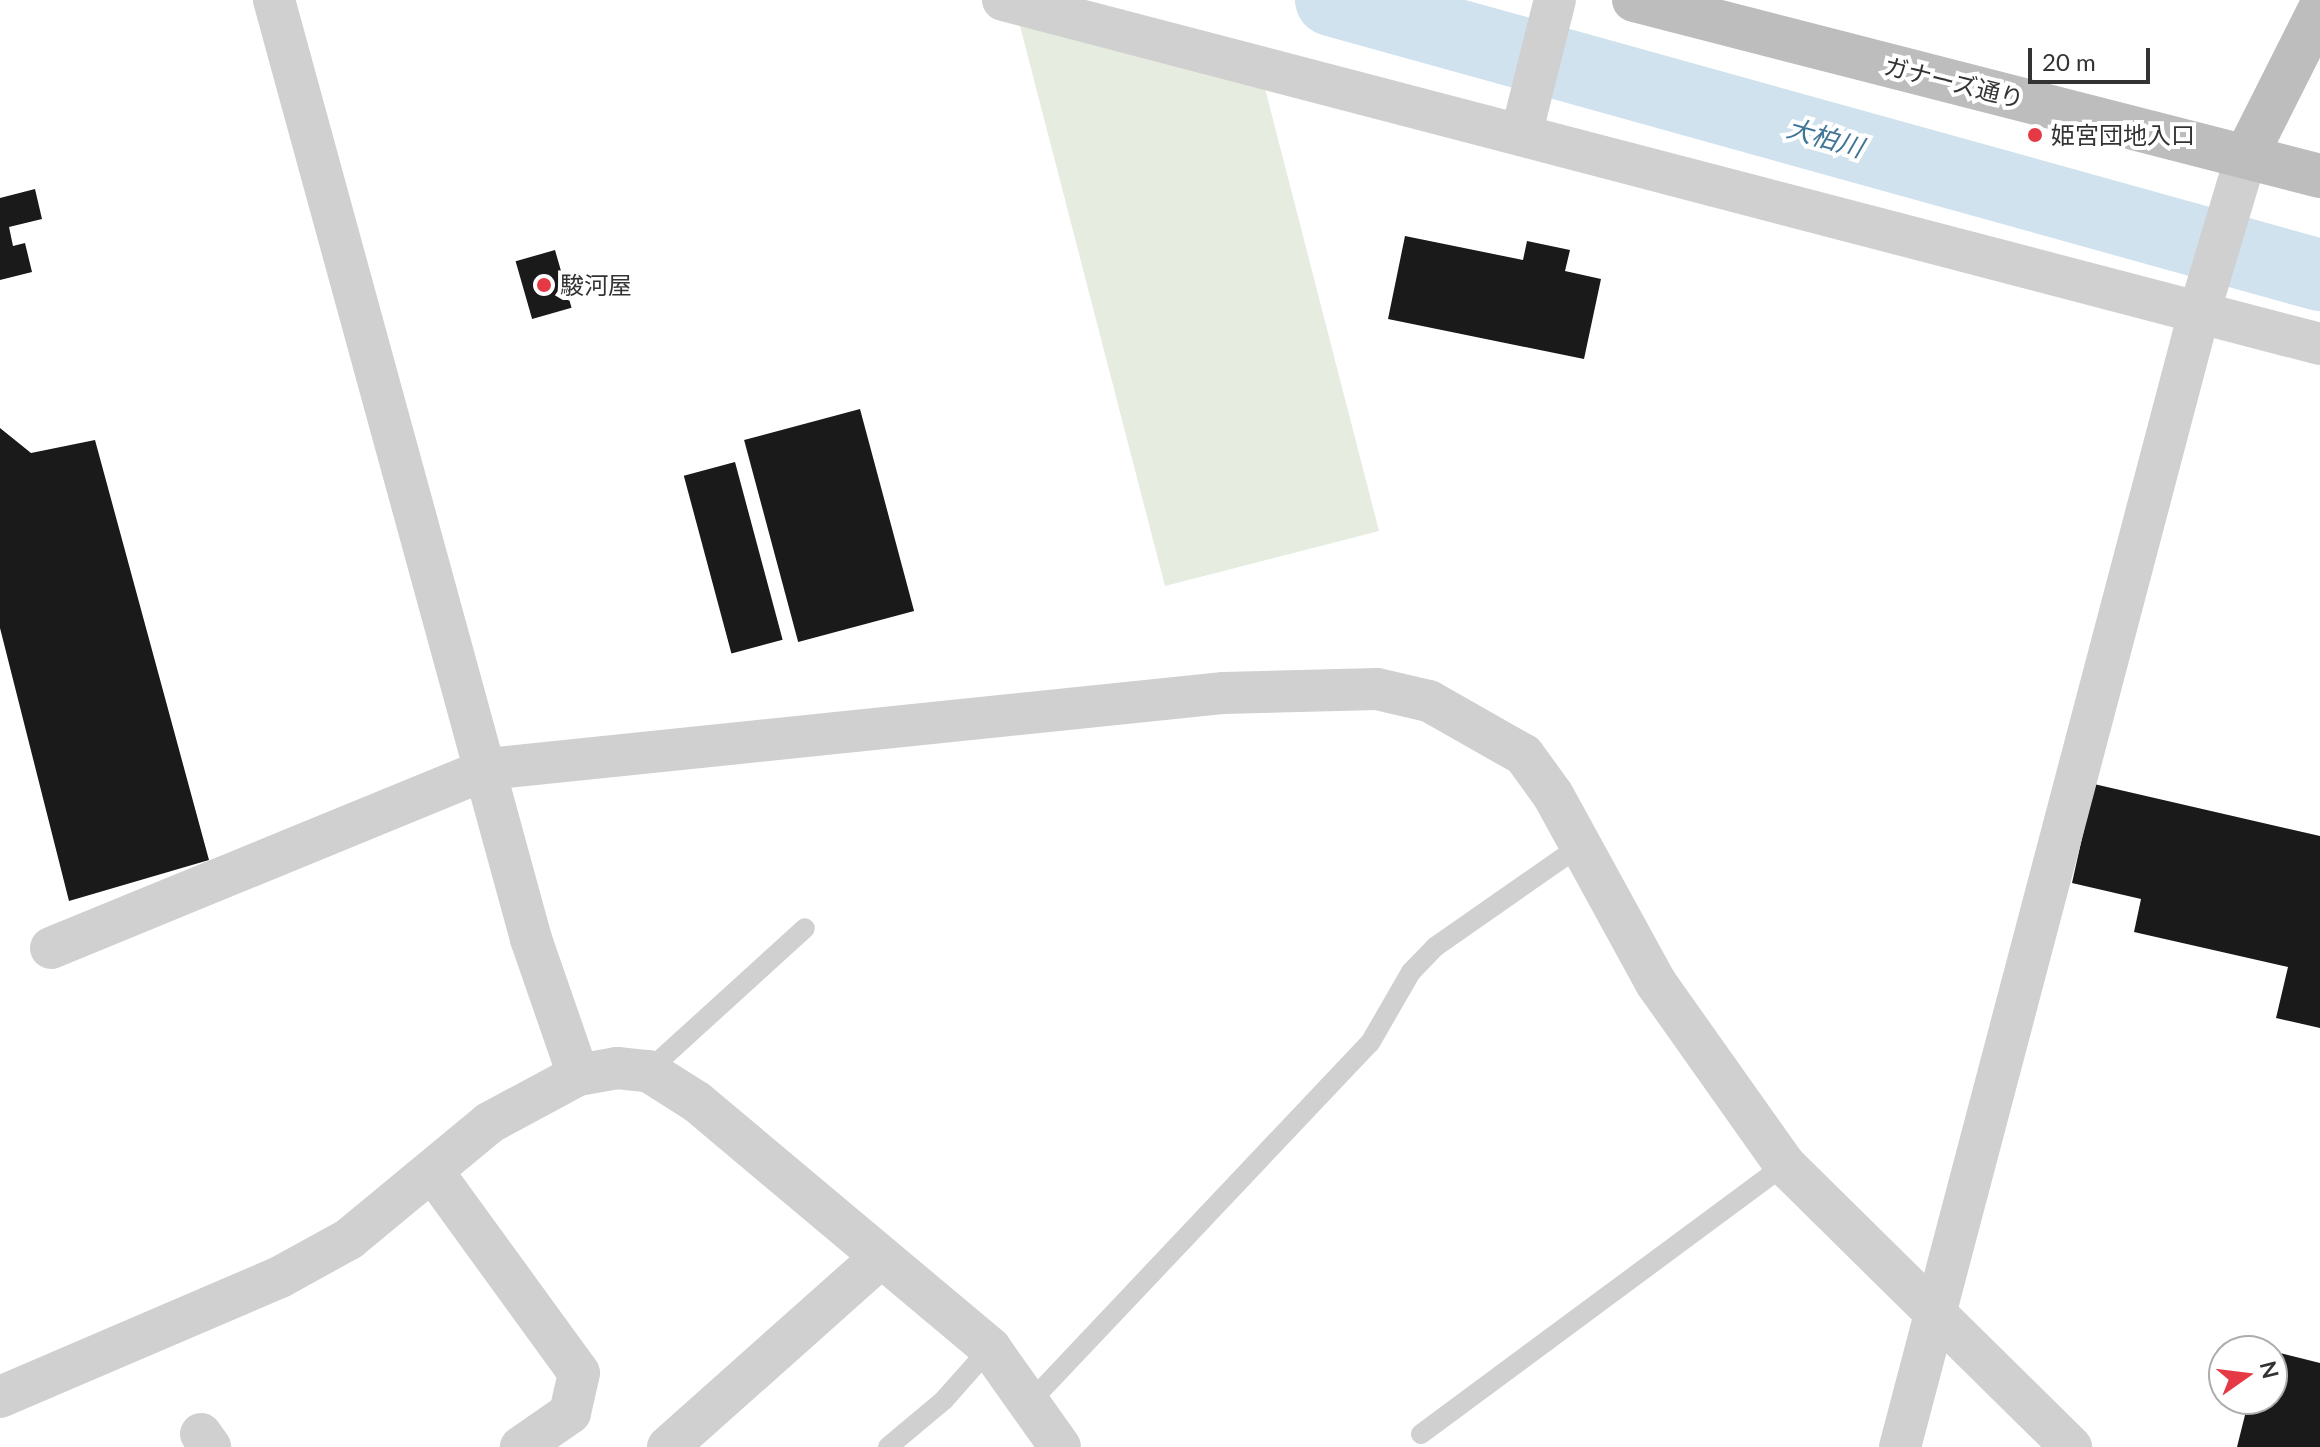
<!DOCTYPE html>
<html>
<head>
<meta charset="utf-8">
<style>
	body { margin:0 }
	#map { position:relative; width:2320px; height:1447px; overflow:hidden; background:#fff; font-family:Lato,"Noto Sans JP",sans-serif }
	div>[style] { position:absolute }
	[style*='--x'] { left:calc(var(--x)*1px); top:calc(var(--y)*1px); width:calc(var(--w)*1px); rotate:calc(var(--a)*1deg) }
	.green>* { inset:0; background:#e6ecdf }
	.river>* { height:72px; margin:-36px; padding:0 36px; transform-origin:36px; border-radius:36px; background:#cfe2ee }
	.building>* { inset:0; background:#1a1a1a; transform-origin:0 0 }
	.lane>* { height:20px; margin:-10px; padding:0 10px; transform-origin:10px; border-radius:10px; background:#d0d0d0 }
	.street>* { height:42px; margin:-21px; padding:0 21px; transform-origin:21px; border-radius:21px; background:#d0d0d0 }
	.secondary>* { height:44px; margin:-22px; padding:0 22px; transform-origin:22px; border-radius:22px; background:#bdbdbd }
	.dots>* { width:22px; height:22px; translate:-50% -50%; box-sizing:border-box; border:4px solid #fff; border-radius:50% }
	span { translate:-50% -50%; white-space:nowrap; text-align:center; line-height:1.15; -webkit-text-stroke:8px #fff; paint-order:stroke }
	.street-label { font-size:24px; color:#333 }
	.poi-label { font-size:24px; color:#333 }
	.left { translate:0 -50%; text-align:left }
	.water-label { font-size:26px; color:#3f7597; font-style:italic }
	.north { position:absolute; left:2208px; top:1335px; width:80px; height:80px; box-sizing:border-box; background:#fff; border:2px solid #adadad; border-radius:50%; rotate:76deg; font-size:22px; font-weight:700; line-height:32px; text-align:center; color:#333 }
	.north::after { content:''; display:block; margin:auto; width:28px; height:36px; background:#e63946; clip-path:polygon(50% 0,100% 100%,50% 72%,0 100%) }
	.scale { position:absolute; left:2028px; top:48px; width:122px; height:36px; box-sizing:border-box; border:4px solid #333; border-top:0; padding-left:10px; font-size:24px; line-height:28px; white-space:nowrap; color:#333; -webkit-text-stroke:6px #fff; paint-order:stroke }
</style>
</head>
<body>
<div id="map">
	<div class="green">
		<i style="clip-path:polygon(1019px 22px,1261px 73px,1379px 531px,1165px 586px)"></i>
	</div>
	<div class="river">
		<i style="--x:1331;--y:0;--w:1027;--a:15.54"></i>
	</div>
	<div class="building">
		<i style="clip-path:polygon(35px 189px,42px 219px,9px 227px,13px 246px,25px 243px,32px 272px,0 280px,0 198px)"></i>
		<i style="clip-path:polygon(1405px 236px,1523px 260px,1527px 241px,1570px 250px,1565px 271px,1601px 279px,1584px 359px,1388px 319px)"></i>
		<i style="left:555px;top:250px;width:60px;height:41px;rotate:74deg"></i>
		<i style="left:860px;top:409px;width:209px;height:120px;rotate:75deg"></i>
		<i style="clip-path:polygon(0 428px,31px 453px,95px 440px,209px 860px,69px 901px,0 628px)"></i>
		<i style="left:735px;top:462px;width:184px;height:53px;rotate:75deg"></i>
		<i style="clip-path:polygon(2094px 784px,2320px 836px,2320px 1028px,2276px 1018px,2288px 967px,2134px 932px,2141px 899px,2072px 883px)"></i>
		<i style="clip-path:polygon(2272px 1351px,2320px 1363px,2320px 1447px,2237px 1447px,2249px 1399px,2272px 1399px)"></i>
	</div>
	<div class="lane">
		<i style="--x:648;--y:1071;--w:212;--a:-42.3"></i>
		<i style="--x:1031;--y:1401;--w:493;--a:-46.6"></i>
		<i style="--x:1370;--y:1043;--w:82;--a:-60"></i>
		<i style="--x:1411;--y:972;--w:35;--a:-46"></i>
		<i style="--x:1435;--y:947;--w:177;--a:-34.9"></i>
		<i style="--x:1421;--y:1434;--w:453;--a:-36.5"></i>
		<i style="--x:888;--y:1447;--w:73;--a:-40"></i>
		<i style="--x:944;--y:1400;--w:69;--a:-48.5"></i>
	</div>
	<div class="street">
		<i style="--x:274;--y:0;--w:974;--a:74.69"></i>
		<i style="--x:531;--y:939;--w:144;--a:70.9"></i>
		<i style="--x:1003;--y:0;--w:1361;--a:14.64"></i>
		<i style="--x:1521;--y:135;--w:139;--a:-75.9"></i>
		<i style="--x:51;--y:948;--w:472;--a:-22.3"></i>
		<i style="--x:488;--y:769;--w:740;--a:-5.9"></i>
		<i style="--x:1224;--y:693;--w:153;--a:-1.5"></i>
		<i style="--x:1377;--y:689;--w:53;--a:13"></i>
		<i style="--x:1429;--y:701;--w:109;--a:29.6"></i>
		<i style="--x:1524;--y:755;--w:49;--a:54.1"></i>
		<i style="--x:1553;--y:795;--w:214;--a:61.3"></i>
		<i style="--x:1656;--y:983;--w:223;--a:54.7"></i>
		<i style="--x:1785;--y:1165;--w:402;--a:44.6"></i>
		<i style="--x:433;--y:1172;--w:248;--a:54"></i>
		<i style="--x:579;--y:1373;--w:41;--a:102.7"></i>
		<i style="--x:570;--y:1413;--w:60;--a:145.2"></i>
		<i style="--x:0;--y:1397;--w:305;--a:-23.2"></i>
		<i style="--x:280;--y:1277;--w:79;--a:-28.8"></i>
		<i style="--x:349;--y:1239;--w:182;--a:-39.6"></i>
		<i style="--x:489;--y:1123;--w:101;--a:-28.3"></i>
		<i style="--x:578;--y:1075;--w:40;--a:-10"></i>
		<i style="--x:617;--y:1068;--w:31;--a:6"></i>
		<i style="--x:648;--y:1071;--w:58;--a:32.3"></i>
		<i style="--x:697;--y:1102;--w:383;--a:40"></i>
		<i style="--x:990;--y:1348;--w:121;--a:54.7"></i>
		<i style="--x:201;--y:1434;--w:16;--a:55"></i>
		<i style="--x:668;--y:1447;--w:285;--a:-41.7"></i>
		<i style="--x:1900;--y:1447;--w:1173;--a:-75.23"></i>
		<i style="--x:2199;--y:313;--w:164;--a:-73.3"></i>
	</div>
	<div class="secondary">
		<i style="--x:1634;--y:0;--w:708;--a:14.39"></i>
		<i style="--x:2246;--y:156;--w:165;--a:-63.3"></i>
	</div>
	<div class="dots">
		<i style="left:2035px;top:135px;background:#e63946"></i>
		<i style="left:544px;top:285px;background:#e63946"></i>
	</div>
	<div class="street-label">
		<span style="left:1954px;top:82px;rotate:14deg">ガナーズ通り</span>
	</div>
	<div class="poi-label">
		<span class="left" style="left:2051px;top:135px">姫宮団地入口</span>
		<span class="left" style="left:560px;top:285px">駿河屋</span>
	</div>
	<div class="water-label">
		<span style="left:1825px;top:138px;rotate:16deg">大柏川</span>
	</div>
	<div class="north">N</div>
	<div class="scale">20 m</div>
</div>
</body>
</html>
